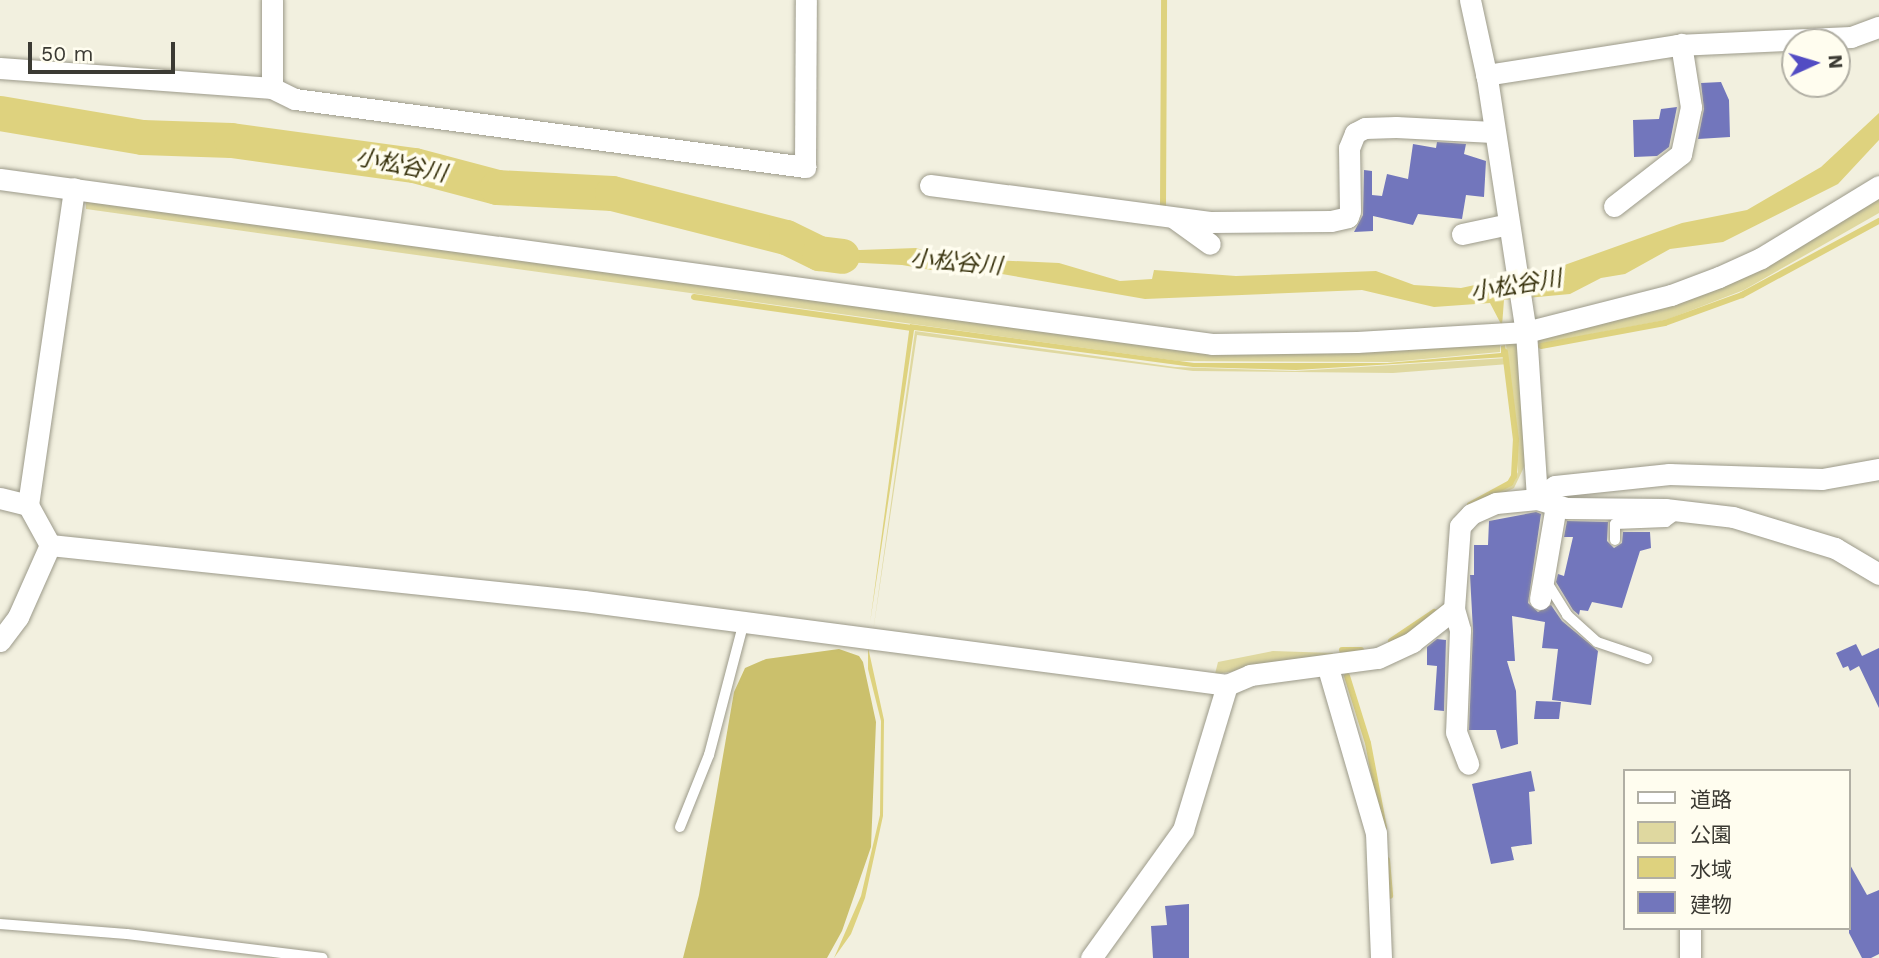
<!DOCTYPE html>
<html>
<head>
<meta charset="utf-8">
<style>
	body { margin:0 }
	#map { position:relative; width:1879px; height:958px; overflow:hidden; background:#f2f0df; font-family:"Work Sans","Noto Sans JP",sans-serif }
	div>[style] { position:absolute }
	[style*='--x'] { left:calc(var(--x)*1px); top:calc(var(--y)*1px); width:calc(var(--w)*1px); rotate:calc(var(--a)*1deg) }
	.green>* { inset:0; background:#dfd8a0 }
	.forest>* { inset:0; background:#cbc06c }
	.water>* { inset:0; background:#ded27e }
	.stream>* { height:6px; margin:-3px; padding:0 3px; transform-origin:3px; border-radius:3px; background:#ded27e }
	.river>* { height:35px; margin:-17.5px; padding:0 17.5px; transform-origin:17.5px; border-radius:17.5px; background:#ded27e }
	.building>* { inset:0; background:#7276bc }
	.roads { filter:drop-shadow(0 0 2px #9c9a8a) drop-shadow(0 0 2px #9c9a8a) }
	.service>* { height:10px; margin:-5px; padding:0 5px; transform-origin:5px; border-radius:5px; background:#fff }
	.minor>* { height:21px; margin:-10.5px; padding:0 10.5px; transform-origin:10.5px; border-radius:10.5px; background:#fff }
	span { translate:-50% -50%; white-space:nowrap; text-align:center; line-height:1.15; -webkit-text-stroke:7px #fffdef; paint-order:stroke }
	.water-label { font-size:23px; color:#39330e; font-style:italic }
	.legend { position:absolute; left:1623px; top:769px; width:228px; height:161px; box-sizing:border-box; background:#fffdef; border:2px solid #b1afa4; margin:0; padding:9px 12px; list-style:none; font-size:21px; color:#3b3a33 }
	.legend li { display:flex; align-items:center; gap:14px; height:35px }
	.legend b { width:35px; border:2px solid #b1afa4 }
	.north { position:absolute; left:1781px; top:28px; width:70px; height:70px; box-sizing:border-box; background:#fffdef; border:2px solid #b1afa4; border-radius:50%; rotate:86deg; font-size:19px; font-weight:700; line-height:28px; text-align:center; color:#3b3a33 }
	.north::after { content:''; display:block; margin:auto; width:24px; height:32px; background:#524cc3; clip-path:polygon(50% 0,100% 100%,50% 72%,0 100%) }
	.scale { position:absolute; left:28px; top:42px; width:147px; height:32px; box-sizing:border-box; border:4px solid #3b3a33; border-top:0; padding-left:9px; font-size:21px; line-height:24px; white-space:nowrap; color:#3b3a33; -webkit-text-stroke:5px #fffdef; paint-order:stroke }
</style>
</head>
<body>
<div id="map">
	<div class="green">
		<i style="clip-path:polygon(1879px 190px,1879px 213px,1744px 290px,1666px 320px,1533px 345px,1536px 339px,1670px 299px)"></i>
		<i style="clip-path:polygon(86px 200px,714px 279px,1170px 343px,1291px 348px,1512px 336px,1522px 346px,1525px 465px,1514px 488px,1472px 509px,1458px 522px,1452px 595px,1444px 611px,1395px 646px,1367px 658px,1343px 659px,1340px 653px,1367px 652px,1396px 641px,1448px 600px,1459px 518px,1475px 503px,1511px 485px,1518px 472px,1509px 364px,1393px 373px,1193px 371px,917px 335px,873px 632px,915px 331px,1175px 367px,1295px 371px,1507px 358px,1506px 344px,1500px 345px,1500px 352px,1391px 362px,1178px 361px,86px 209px)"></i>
		<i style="clip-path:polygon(1273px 651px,1333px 653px,1332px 658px,1215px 674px,1218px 662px)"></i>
	</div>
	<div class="forest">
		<i style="clip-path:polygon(839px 649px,859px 656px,863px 662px,876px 722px,871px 847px,842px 931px,827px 958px,683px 958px,699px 895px,734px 692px,745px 668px,766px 659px)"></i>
	</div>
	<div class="water">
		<i style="clip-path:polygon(1879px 113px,1879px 140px,1838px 184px,1723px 242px,1670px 249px,1625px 274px,1601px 278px,1570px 294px,1504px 300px,1502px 326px,1490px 303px,1434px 307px,1362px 290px,1145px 299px,1002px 274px,960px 275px,902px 265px,824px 261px,804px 255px,788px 243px,816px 240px,830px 248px,860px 250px,916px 248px,968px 264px,992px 260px,1059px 263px,1120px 281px,1152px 279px,1154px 270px,1236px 276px,1376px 271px,1414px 285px,1461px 288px,1559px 267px,1682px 223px,1747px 210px,1821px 167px)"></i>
		<i style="clip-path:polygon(910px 324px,1194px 363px,1387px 363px,1501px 353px,1501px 346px,1505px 345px,1507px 357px,1296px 370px,1193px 367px,914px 330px,870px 623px)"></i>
		<i style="clip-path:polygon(868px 647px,884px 720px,883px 816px,865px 898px,851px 934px,834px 958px,861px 896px,880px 815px,881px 721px,868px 669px)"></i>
	</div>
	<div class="stream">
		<i style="--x:1163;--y:206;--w:206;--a:-89.7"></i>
		<i style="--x:694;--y:297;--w:220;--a:8.1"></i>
		<i style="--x:1541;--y:346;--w:126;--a:-10.5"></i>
		<i style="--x:1665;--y:323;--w:82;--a:-20"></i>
		<i style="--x:1742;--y:295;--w:156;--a:-28.4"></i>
		<i style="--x:1470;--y:505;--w:46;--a:-28.8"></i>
		<i style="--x:1510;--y:483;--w:8;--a:-60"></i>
		<i style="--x:1514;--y:476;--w:36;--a:-87"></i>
		<i style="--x:1516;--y:440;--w:89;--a:-97.1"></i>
		<i style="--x:1391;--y:641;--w:52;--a:-34"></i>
		<i style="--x:1342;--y:650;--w:19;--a:0"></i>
		<i style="--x:1347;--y:676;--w:70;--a:72.6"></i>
		<i style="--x:1368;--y:743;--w:86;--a:79.3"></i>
		<i style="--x:1387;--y:860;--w:36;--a:85"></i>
	</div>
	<div class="river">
		<i style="--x:0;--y:113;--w:144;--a:9.6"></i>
		<i style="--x:142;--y:137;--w:89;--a:1.9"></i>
		<i style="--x:231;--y:140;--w:185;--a:7.8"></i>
		<i style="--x:414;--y:165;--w:86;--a:14.8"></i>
		<i style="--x:497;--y:187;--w:115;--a:3"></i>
		<i style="--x:612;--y:193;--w:179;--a:14.2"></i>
		<i style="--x:786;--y:237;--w:37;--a:26"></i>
		<i style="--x:819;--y:253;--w:23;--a:7"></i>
	</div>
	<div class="building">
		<i style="clip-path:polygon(1721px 82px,1729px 100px,1730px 137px,1698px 139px,1704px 109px,1701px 83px)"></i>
		<i style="clip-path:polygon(1677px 107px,1669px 147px,1657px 156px,1634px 157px,1633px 120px,1659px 119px,1661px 109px)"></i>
		<i style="clip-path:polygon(1437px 142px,1466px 144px,1464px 154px,1486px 161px,1484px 197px,1466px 195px,1462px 219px,1418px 214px,1413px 225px,1373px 216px,1373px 231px,1354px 232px,1363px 215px,1364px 170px,1372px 171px,1372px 195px,1382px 196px,1387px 174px,1408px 179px,1413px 144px,1436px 148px)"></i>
		<i style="clip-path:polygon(1536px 512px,1541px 514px,1528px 603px,1538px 612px,1551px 605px,1562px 621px,1598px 651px,1591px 705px,1552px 700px,1558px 649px,1542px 648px,1545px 622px,1512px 616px,1515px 661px,1507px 661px,1516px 691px,1518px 744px,1501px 749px,1496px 730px,1469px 730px,1473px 631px,1470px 575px,1474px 575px,1474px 545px,1488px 545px,1489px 521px)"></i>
		<i style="clip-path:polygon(1567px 521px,1608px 522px,1607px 541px,1614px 548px,1622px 543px,1623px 532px,1650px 532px,1651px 548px,1640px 551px,1622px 608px,1592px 602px,1588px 611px,1580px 610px,1579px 615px,1573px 610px,1556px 582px,1558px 574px,1564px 576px,1573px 537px,1564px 537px)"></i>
		<i style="clip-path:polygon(1437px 639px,1446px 640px,1444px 711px,1434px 710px,1437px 666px,1427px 665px,1427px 647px)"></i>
		<i style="clip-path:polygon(1856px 644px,1862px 656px,1879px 648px,1879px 708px,1859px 666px,1850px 671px,1848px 666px,1843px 668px,1836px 653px)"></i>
		<i style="clip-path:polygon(1536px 701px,1561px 702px,1559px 719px,1534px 719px)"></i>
		<i style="clip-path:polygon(1531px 771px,1535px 791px,1529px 792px,1532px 844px,1511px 847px,1514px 860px,1491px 864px,1472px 784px)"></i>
		<i style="clip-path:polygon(1849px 863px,1867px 895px,1879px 890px,1879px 954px,1871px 958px,1862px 958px,1849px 933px)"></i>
		<i style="clip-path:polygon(1189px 904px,1189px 958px,1153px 958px,1151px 926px,1167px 925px,1165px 906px)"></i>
	</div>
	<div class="roads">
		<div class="service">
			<i style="--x:1615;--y:540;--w:16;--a:-90"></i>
			<i style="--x:1615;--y:524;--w:51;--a:-2.2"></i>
			<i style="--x:1666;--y:522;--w:17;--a:-36"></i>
			<i style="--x:1546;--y:581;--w:40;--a:58"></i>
			<i style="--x:1567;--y:615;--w:40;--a:42"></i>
			<i style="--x:1597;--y:642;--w:53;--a:18.8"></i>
			<i style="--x:680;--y:827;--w:78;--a:-68.1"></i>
			<i style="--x:709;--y:755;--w:138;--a:-75.3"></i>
			<i style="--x:0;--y:924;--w:127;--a:4.5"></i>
			<i style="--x:127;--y:934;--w:197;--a:7"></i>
		</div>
		<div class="minor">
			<i style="--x:1470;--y:0;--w:80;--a:77.7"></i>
			<i style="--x:1487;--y:78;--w:257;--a:81.3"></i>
			<i style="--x:1526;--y:332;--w:167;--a:86.2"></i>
			<i style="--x:0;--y:68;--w:273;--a:4.2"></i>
			<i style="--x:272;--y:88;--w:25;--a:26"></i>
			<i style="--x:295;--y:99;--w:515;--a:7.59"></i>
			<i style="--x:805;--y:167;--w:167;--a:-89.7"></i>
			<i style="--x:1486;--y:75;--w:193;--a:-8.9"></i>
			<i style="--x:1677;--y:45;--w:174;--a:-2.6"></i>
			<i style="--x:1851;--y:37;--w:30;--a:-20"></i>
			<i style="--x:272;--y:88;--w:88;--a:-90"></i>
			<i style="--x:0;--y:179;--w:1223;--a:7.75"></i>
			<i style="--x:1212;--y:344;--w:145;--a:-0.8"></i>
			<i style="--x:1357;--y:342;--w:169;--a:-3.4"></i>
			<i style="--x:1526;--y:332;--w:150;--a:-14.3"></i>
			<i style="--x:1671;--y:295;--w:51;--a:-20.6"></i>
			<i style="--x:1719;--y:277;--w:46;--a:-24.3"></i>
			<i style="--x:1761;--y:258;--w:138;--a:-31.4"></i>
			<i style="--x:930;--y:185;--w:282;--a:7.5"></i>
			<i style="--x:1210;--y:222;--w:121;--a:-0.5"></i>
			<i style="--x:1331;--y:221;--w:17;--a:-13"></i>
			<i style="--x:1348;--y:217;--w:6;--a:-72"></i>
			<i style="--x:1350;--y:211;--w:63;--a:-90.9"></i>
			<i style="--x:1349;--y:148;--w:16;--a:-68"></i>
			<i style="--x:1355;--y:133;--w:11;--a:-27"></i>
			<i style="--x:1365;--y:128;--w:31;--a:-2"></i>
			<i style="--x:1396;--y:127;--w:97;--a:3"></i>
			<i style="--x:1614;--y:206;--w:85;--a:-37.8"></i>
			<i style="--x:1681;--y:154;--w:48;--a:-78"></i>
			<i style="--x:1691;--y:107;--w:64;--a:-99"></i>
			<i style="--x:1174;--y:218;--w:44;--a:35.8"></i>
			<i style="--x:1462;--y:234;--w:48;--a:-12"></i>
			<i style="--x:0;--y:498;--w:29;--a:14"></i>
			<i style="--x:1537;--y:499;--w:22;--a:-36"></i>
			<i style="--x:1555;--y:486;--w:115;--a:-6"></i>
			<i style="--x:1669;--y:474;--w:153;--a:1.9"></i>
			<i style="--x:1822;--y:479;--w:58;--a:-10"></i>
			<i style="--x:50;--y:545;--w:537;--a:5.99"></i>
			<i style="--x:584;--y:601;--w:648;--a:7.44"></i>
			<i style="--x:1227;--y:685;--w:25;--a:-23"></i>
			<i style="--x:1250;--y:675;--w:129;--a:-7.6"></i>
			<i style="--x:1378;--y:658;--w:38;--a:-25"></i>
			<i style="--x:1412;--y:642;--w:53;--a:-38.2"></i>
			<i style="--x:1454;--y:609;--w:83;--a:-85.9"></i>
			<i style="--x:1460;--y:526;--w:16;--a:-47"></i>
			<i style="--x:1471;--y:514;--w:27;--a:-24"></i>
			<i style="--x:1496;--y:503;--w:41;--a:-5.6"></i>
			<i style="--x:1537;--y:499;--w:30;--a:17"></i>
			<i style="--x:1566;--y:508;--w:99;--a:0.6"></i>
			<i style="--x:1665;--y:509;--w:68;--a:6.7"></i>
			<i style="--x:1733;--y:517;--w:107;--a:16.9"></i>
			<i style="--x:1835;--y:548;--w:51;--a:30.6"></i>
			<i style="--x:1540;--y:599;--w:95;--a:-80.3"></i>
			<i style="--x:1454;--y:609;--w:22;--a:74"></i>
			<i style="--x:1460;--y:630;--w:102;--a:92.2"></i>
			<i style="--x:1456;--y:732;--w:34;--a:69"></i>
			<i style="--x:0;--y:641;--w:30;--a:-53"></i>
			<i style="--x:18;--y:617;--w:79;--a:-66"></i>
			<i style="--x:50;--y:545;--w:46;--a:-118.8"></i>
			<i style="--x:28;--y:505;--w:320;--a:-81.7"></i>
			<i style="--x:1328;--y:668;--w:172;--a:73.8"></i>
			<i style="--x:1376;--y:833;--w:125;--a:87.7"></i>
			<i style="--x:1690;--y:928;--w:30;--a:90"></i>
			<i style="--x:1091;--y:958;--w:158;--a:-54.3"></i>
			<i style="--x:1183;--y:830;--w:152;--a:-73.1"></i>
		</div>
	</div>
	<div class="water-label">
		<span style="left:401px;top:166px;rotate:11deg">小松谷川</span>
		<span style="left:956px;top:263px;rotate:5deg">小松谷川</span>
		<span style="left:1516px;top:286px;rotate:-9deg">小松谷川</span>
	</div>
	<ul class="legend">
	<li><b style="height:9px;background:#fff"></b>道路</li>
	<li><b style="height:19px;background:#dfd8a0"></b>公園</li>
	<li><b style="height:19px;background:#ded27e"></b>水域</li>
	<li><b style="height:19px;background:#7276bc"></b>建物</li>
	</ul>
	<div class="north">N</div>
	<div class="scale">50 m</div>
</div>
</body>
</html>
